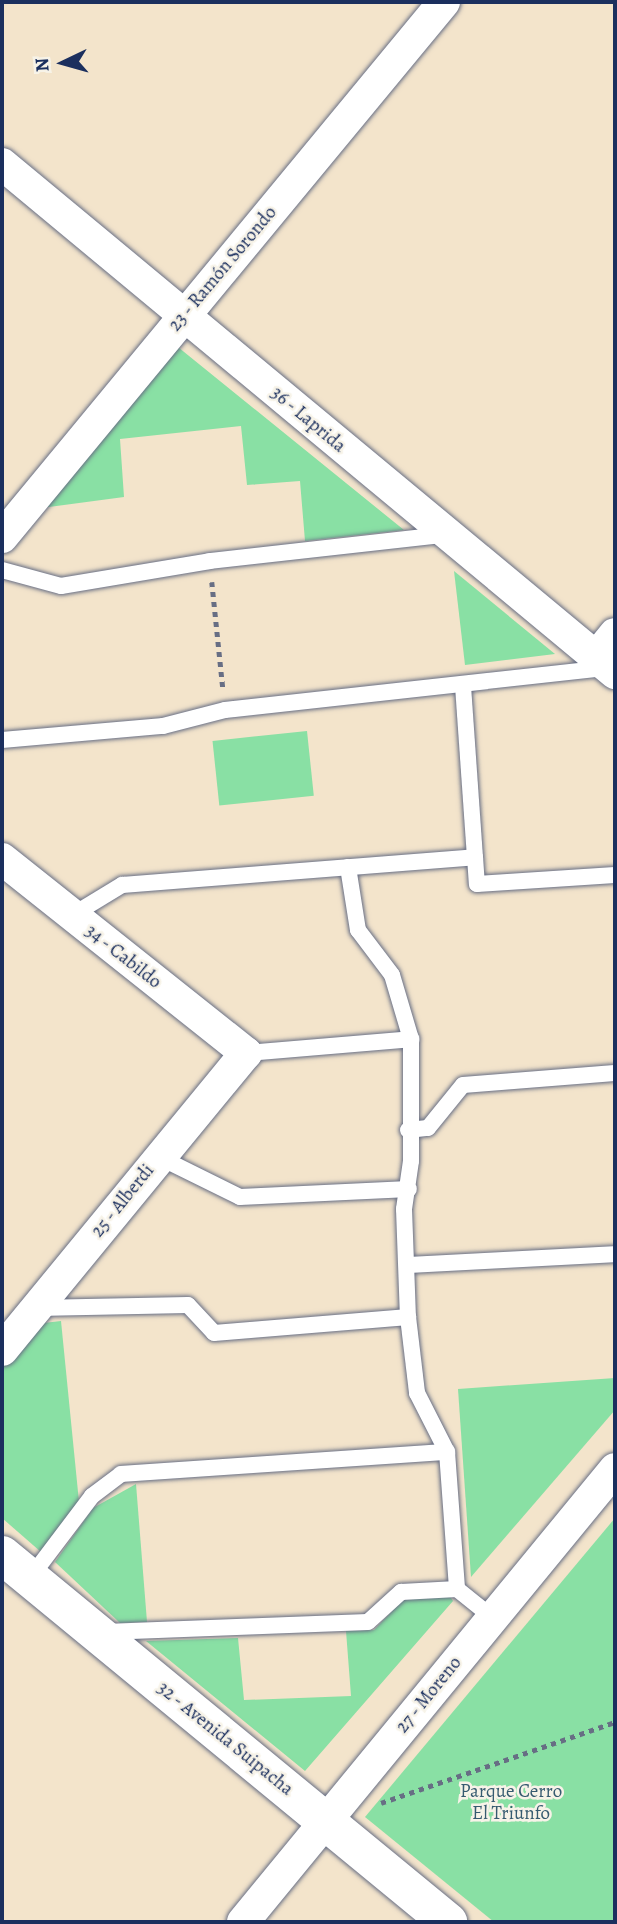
<!DOCTYPE html>
<html>
<head>
<meta charset="utf-8">
<style>
	body { margin:0 }
	#map { position:relative; width:617px; height:1924px; overflow:hidden; background:#f3e4cb; font-family:Alegreya,serif }
	div>[style] { position:absolute }
	[style*='--x'] { left:calc(var(--x)*1px); top:calc(var(--y)*1px); width:calc(var(--w)*1px); rotate:calc(var(--a)*1deg) }
	.green>* { inset:0; background:#89e0a4; transform-origin:0 0 }
	.path>* { height:4.5px; margin-top:-2.25px; transform-origin:0; background:repeating-linear-gradient(90deg,#676e84 0 5px,transparent 0 10px) }
	.roads { filter:drop-shadow(0 0 2px #676e84) drop-shadow(0 0 2px #676e84) }
	.service>* { height:16px; margin:-8px; padding:0 8px; transform-origin:8px; border-radius:8px; background:#fff }
	.minor>* { height:32px; margin:-16px; padding:0 16px; transform-origin:16px; border-radius:16px; background:#fff }
	.tertiary>* { height:38px; margin:-19px; padding:0 19px; transform-origin:19px; border-radius:19px; background:#fff }
	span { translate:-50% -50%; white-space:nowrap; text-align:center; line-height:1.15; -webkit-text-stroke:5px #f7f3e8; paint-order:stroke }
	.street-label { font-size:19px; color:#1b2f5e }
	.park-label { font-size:19px; color:#365b70 }
	.frame { position:absolute; inset:0; border:4px solid #1b2f5e; pointer-events:none }
	.north { position:absolute; left:28px; top:28px; width:70px; height:70px; -webkit-text-stroke:5px #f7f3e8; paint-order:stroke; rotate:265deg; font-size:19px; font-weight:700; line-height:28px; text-align:center; color:#1b2f5e }
	.north::after { content:''; display:block; margin:auto; width:24px; height:32px; background:#1b2f5e; clip-path:polygon(50% 0,100% 100%,50% 72%,0 100%) }
</style>
</head>
<body>
<div id="map">
	<div class="green">
		<i style="clip-path:polygon(173px 343px,404px 530px,305px 541px,300px 481px,247px 485px,241px 426px,120px 439px,124px 497px,34px 509px)"></i>
		<i style="clip-path:polygon(454px 571px,555px 654px,465px 665px)"></i>
		<i style="left:307px;top:731px;width:65px;height:95px;rotate:84deg"></i>
		<i style="clip-path:polygon(61px 1321px,79px 1502px,41px 1552px,2px 1518px,2px 1365px,35px 1324px)"></i>
		<i style="clip-path:polygon(615px 1378px,615px 1410px,471px 1577px,458px 1389px)"></i>
		<i style="clip-path:polygon(136px 1484px,147px 1622px,120px 1623px,55px 1562px,93px 1508px)"></i>
		<i style="clip-path:polygon(615px 1518px,615px 1922px,494px 1922px,365px 1817px)"></i>
		<i style="clip-path:polygon(449px 1595px,453px 1601px,305px 1771px,146px 1641px,238px 1638px,244px 1700px,351px 1696px,346px 1631px,374px 1630px,403px 1600px)"></i>
	</div>
	<div class="path">
		<i style="--x:212;--y:582;--w:107;--a:84.1"></i>
		<i style="--x:381;--y:1803;--w:248;--a:-19.1"></i>
	</div>
	<div class="roads">
		<div class="service">
			<i style="--x:2;--y:570;--w:61;--a:15.2"></i>
			<i style="--x:61;--y:586;--w:151;--a:-9.5"></i>
			<i style="--x:210;--y:561;--w:234;--a:-6.4"></i>
			<i style="--x:463;--y:686;--w:171;--a:86"></i>
			<i style="--x:2;--y:740;--w:162;--a:-5"></i>
			<i style="--x:163;--y:726;--w:64;--a:-14.5"></i>
			<i style="--x:225;--y:710;--w:384;--a:-6.3"></i>
			<i style="--x:348;--y:867;--w:64;--a:81"></i>
			<i style="--x:358;--y:930;--w:56;--a:52.9"></i>
			<i style="--x:392;--y:975;--w:67;--a:73.5"></i>
			<i style="--x:411;--y:1039;--w:122;--a:90"></i>
			<i style="--x:411;--y:1161;--w:49;--a:98.3"></i>
			<i style="--x:404;--y:1209;--w:108;--a:87.9"></i>
			<i style="--x:408;--y:1317;--w:77;--a:83.2"></i>
			<i style="--x:417;--y:1393;--w:66;--a:63"></i>
			<i style="--x:447;--y:1452;--w:137;--a:85.8"></i>
			<i style="--x:457;--y:1589;--w:45;--a:38.7"></i>
			<i style="--x:71;--y:916;--w:60;--a:-31.3"></i>
			<i style="--x:122;--y:885;--w:354;--a:-4.5"></i>
			<i style="--x:475;--y:857;--w:27;--a:86"></i>
			<i style="--x:477;--y:884;--w:138;--a:-3.7"></i>
			<i style="--x:246;--y:1053;--w:166;--a:-4.8"></i>
			<i style="--x:408;--y:1130;--w:20;--a:-6"></i>
			<i style="--x:428;--y:1128;--w:55;--a:-50.9"></i>
			<i style="--x:463;--y:1085;--w:152;--a:-4.5"></i>
			<i style="--x:159;--y:1157;--w:90;--a:26.3"></i>
			<i style="--x:240;--y:1197;--w:169;--a:-2.7"></i>
			<i style="--x:407;--y:1265;--w:208;--a:-3"></i>
			<i style="--x:36;--y:1308;--w:152;--a:-1.1"></i>
			<i style="--x:188;--y:1305;--w:38;--a:47"></i>
			<i style="--x:214;--y:1333;--w:195;--a:-4.7"></i>
			<i style="--x:30;--y:1578;--w:103;--a:-52.9"></i>
			<i style="--x:92;--y:1496;--w:36;--a:-37"></i>
			<i style="--x:121;--y:1474;--w:327;--a:-3.9"></i>
			<i style="--x:105;--y:1632;--w:263;--a:-2.2"></i>
			<i style="--x:368;--y:1622;--w:45;--a:-42.3"></i>
			<i style="--x:401;--y:1592;--w:56;--a:-3.1"></i>
		</div>
		<div class="minor">
			<i style="--x:2;--y:164;--w:797;--a:39.7"></i>
			<i style="--x:2;--y:537;--w:694;--a:-50.44"></i>
			<i style="--x:597;--y:656;--w:28;--a:-51"></i>
			<i style="--x:2;--y:859;--w:312;--a:38.5"></i>
			<i style="--x:246;--y:1053;--w:384;--a:129.4"></i>
			<i style="--x:243;--y:1922;--w:586;--a:-50.61"></i>
		</div>
		<div class="tertiary">
			<i style="--x:2;--y:1555;--w:578;--a:39.45"></i>
		</div>
	</div>
	<div class="street-label">
		<span style="left:223px;top:269px;rotate:-50deg">23 - Ramón Sorondo</span>
		<span style="left:308px;top:420px;rotate:40deg">36 - Laprida</span>
		<span style="left:123px;top:957px;rotate:38deg">34 - Cabildo</span>
		<span style="left:123px;top:1201px;rotate:-51deg">25 - Alberdi</span>
		<span style="left:429px;top:1695px;rotate:-51deg">27 - Moreno</span>
		<span style="left:225px;top:1739px;rotate:39deg">32 - Avenida Suipacha</span>
	</div>
	<div class="park-label">
		<span style="left:511px;top:1803px">Parque Cerro<br>El Triunfo</span>
	</div>
	<div class="frame"></div>
	<div class="north">N</div>
</div>
</body>
</html>
